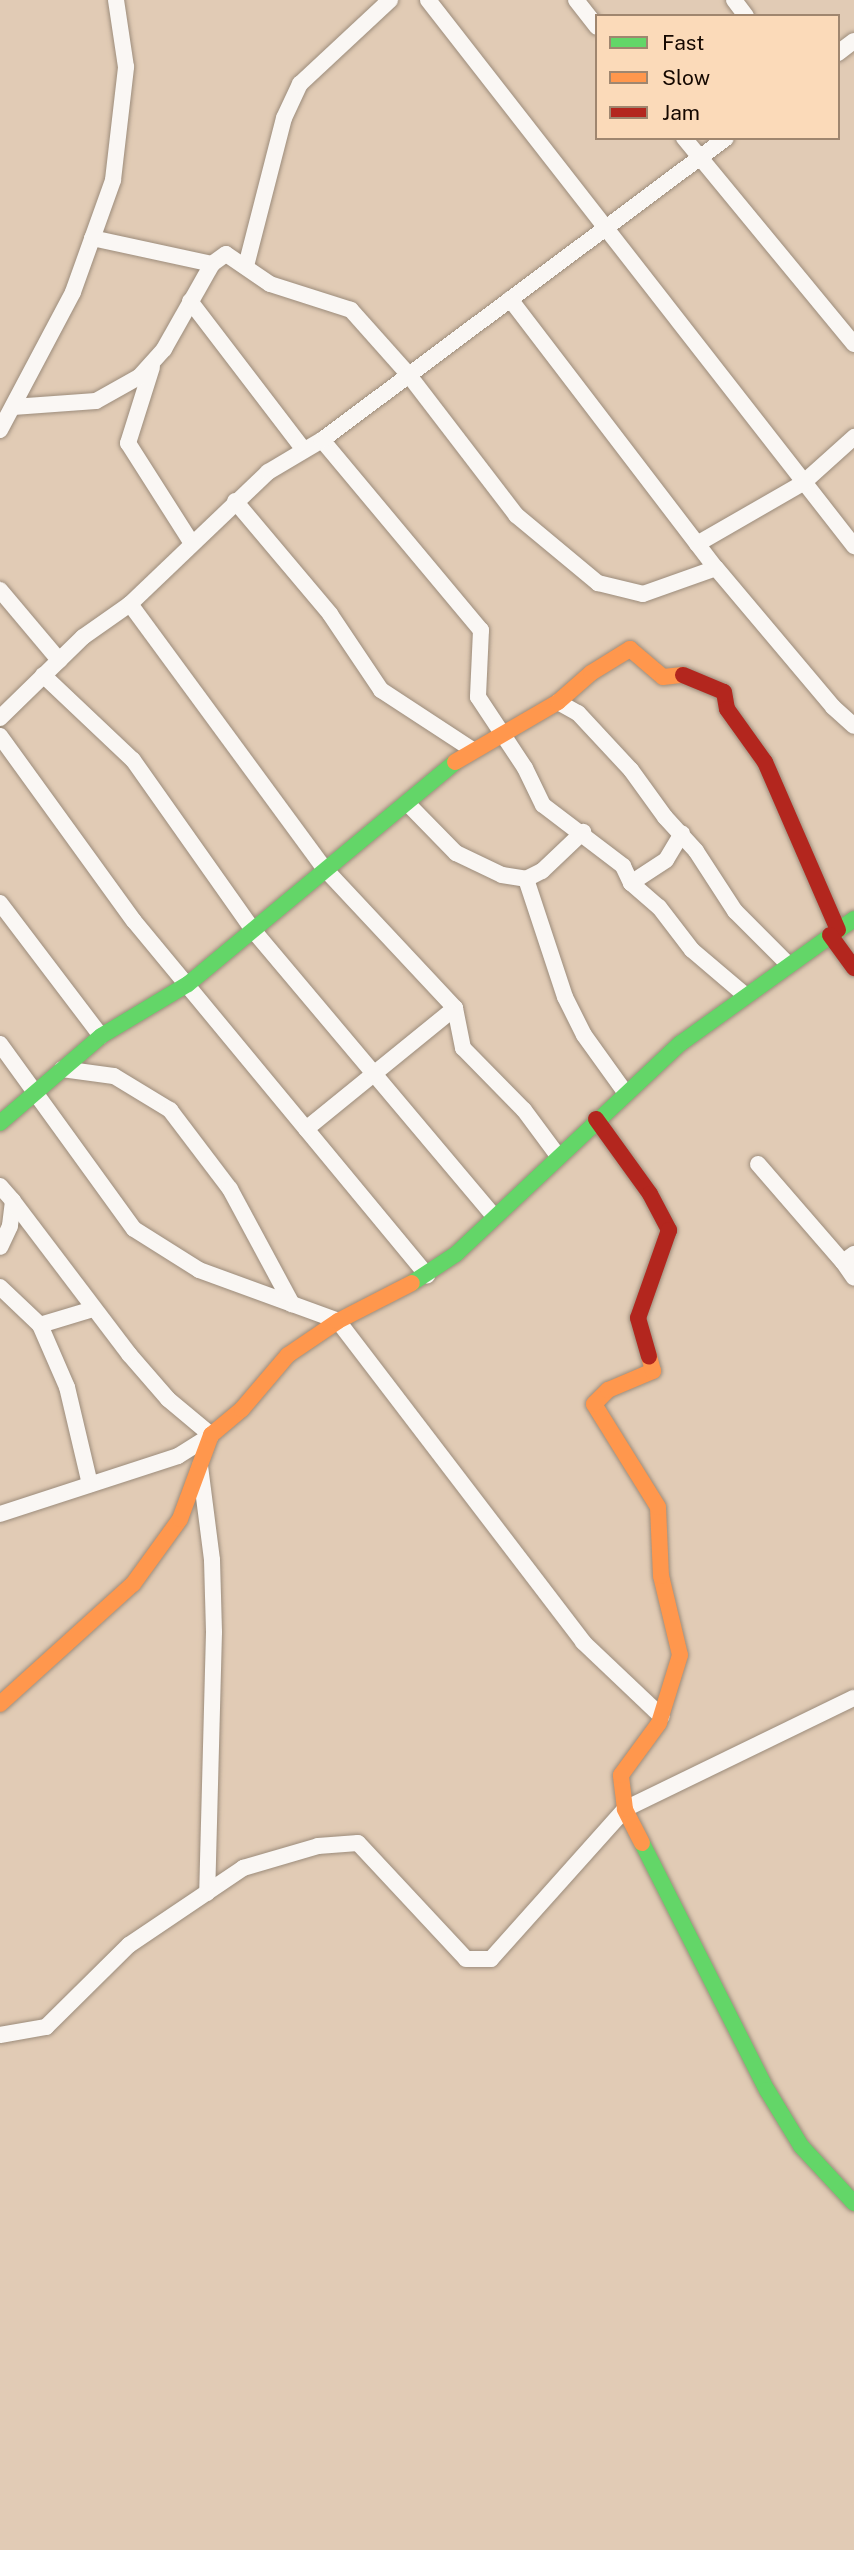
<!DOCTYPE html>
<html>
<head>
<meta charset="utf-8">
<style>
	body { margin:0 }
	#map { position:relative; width:854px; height:2550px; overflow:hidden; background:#e1cbb5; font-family:"Public Sans",sans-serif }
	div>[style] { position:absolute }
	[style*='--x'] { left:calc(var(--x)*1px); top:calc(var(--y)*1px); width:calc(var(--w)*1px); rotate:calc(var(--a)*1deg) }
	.roads { filter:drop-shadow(0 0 2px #9c8c7b) drop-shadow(0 0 2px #9c8c7b) }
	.street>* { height:16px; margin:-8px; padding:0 8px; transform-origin:8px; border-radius:8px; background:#faf7f4 }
	.fast>* { height:16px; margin:-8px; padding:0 8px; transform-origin:8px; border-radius:8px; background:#63d668 }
	.slow>* { height:16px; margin:-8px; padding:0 8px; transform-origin:8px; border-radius:8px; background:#ff974d }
	.jam>* { height:16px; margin:-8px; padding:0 8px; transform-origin:8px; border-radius:8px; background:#b3261e }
	span { translate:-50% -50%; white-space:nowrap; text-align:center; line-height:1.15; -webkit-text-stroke:5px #fbdab9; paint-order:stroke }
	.legend { position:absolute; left:595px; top:14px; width:245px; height:126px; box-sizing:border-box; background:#fbdab9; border:2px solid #9f866f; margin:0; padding:9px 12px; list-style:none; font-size:21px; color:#150800 }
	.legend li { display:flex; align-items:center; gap:14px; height:35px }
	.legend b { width:35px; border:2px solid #9f866f }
</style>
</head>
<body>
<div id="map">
	<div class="roads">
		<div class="street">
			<i style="--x:428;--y:0;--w:693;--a:52.04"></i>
			<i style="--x:576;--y:0;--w:34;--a:52"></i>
			<i style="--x:734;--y:0;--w:20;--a:53"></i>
			<i style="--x:838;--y:53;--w:20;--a:-37"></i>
			<i style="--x:684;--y:138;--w:267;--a:50.5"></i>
			<i style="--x:92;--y:238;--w:123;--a:12.2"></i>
			<i style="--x:212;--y:264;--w:17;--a:-36"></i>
			<i style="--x:226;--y:254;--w:53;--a:34.3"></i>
			<i style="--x:270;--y:284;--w:85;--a:17.8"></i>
			<i style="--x:351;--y:310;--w:86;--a:48.3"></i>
			<i style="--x:408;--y:374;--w:178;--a:52.5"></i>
			<i style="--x:516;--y:515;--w:107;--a:39.7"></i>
			<i style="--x:598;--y:583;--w:46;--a:13.7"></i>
			<i style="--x:643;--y:594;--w:77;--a:-19.6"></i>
			<i style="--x:246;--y:266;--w:153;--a:-75.6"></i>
			<i style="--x:284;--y:118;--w:38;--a:-65"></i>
			<i style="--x:300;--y:84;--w:123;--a:-43"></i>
			<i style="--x:510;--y:299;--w:339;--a:52.6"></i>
			<i style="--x:716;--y:568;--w:182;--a:49.9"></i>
			<i style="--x:833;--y:707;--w:28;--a:42"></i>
			<i style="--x:190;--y:301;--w:186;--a:52.6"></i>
			<i style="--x:152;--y:367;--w:80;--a:107.5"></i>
			<i style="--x:128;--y:443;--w:117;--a:57.5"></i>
			<i style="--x:13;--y:407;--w:83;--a:-4.1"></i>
			<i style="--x:96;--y:401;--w:49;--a:-29.2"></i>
			<i style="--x:139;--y:377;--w:38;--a:-48"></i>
			<i style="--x:164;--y:349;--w:98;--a:-60.5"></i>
			<i style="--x:0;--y:430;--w:156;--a:-62.1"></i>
			<i style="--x:73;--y:292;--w:119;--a:-70.3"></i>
			<i style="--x:113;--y:180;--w:114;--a:-83.4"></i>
			<i style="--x:126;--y:67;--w:68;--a:-98.5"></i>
			<i style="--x:322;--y:440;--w:248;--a:50.1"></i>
			<i style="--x:481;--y:630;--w:67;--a:92.6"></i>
			<i style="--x:478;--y:697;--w:85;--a:56.5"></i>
			<i style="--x:525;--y:768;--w:41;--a:64.1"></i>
			<i style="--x:543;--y:805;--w:101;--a:37.3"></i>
			<i style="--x:623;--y:866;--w:19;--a:65"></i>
			<i style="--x:631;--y:883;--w:37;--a:41"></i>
			<i style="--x:659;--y:907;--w:54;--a:52.5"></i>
			<i style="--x:692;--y:950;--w:70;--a:40.3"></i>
			<i style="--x:235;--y:501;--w:148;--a:49.9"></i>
			<i style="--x:330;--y:614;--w:92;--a:56.1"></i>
			<i style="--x:381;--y:690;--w:108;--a:33.2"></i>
			<i style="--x:697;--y:544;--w:122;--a:-29.9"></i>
			<i style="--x:803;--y:483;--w:69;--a:-42"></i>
			<i style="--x:0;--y:590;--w:92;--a:49.9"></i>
			<i style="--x:130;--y:604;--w:328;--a:53.7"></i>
			<i style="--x:324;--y:868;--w:192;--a:46.9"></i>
			<i style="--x:455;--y:1008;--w:41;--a:78.7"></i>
			<i style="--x:463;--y:1048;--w:87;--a:45.5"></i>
			<i style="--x:524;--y:1110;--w:57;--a:53.5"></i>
			<i style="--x:43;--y:675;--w:124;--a:43.4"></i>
			<i style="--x:133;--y:760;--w:208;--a:54.8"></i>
			<i style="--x:253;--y:930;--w:375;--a:49.9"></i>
			<i style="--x:558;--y:702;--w:23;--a:29"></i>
			<i style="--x:578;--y:713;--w:78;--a:47.1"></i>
			<i style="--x:631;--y:770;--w:58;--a:54.1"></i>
			<i style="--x:665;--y:817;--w:46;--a:47.6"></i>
			<i style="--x:696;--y:851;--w:72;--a:57"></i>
			<i style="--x:735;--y:911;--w:75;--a:45"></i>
			<i style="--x:0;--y:718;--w:116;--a:-44.3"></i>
			<i style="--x:83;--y:637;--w:57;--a:-35.1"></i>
			<i style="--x:130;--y:604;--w:191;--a:-43.7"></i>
			<i style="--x:268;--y:472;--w:63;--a:-30.7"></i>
			<i style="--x:322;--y:440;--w:504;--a:-36.78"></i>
			<i style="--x:0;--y:736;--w:228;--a:54.1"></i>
			<i style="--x:134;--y:921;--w:460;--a:50.4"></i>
			<i style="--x:408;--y:804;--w:69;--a:45.6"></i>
			<i style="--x:456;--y:853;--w:51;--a:25.6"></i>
			<i style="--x:502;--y:875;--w:24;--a:9"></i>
			<i style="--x:526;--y:879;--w:18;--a:-27"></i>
			<i style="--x:542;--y:871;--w:57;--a:-43.6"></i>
			<i style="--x:526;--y:879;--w:124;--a:71.7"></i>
			<i style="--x:565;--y:997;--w:42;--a:63.4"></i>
			<i style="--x:584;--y:1035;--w:70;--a:54.3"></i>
			<i style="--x:631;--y:883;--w:42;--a:-33.3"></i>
			<i style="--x:666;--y:860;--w:31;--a:-59"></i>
			<i style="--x:0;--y:903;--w:167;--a:52.8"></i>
			<i style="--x:0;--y:1044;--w:228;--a:54.1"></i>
			<i style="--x:134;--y:1229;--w:77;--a:32.2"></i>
			<i style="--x:199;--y:1270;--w:148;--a:20.1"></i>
			<i style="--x:338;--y:1321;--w:404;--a:52.6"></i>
			<i style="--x:583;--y:1642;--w:108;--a:43.5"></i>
			<i style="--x:62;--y:1069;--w:52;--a:7.7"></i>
			<i style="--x:114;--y:1076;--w:66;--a:31.3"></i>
			<i style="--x:170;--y:1110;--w:99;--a:52.8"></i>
			<i style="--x:230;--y:1189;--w:131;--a:61.7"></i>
			<i style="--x:306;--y:1129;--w:192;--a:-39.1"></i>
			<i style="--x:758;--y:1164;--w:130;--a:49.1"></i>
			<i style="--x:843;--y:1262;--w:14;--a:-36"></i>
			<i style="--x:0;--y:1186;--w:20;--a:49"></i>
			<i style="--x:13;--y:1201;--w:25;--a:97"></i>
			<i style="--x:10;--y:1226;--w:23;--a:115"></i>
			<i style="--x:843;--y:1262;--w:19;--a:55"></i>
			<i style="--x:0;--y:1287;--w:55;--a:43.5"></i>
			<i style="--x:40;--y:1325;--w:68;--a:66.5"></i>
			<i style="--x:67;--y:1387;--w:100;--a:76.7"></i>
			<i style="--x:40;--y:1325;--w:55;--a:-16.8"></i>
			<i style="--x:200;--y:1466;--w:95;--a:82.7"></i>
			<i style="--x:212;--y:1560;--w:72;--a:88.4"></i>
			<i style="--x:214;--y:1632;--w:261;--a:91.5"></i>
			<i style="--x:0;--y:1514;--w:187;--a:-18"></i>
			<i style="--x:178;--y:1456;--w:39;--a:-32"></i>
			<i style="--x:211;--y:1435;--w:56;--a:-140.1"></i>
			<i style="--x:168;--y:1399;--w:60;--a:-130.9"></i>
			<i style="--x:129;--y:1354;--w:192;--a:-127.2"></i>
			<i style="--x:0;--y:2035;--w:47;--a:-9.9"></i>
			<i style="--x:46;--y:2027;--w:117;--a:-44.7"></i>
			<i style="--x:129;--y:1945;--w:138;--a:-34"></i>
			<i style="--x:243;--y:1868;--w:78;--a:-16.3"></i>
			<i style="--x:318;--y:1846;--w:40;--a:-4.3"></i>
			<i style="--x:358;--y:1843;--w:158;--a:47"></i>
			<i style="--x:466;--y:1959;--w:25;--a:0"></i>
			<i style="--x:491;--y:1959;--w:201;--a:-48.2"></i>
			<i style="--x:625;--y:1809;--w:254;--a:-25.9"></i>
		</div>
		<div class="fast">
			<i style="--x:0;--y:1123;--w:133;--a:-40.7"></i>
			<i style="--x:101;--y:1036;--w:101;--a:-30.9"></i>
			<i style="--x:188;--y:984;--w:347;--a:-39.7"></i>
			<i style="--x:412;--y:1283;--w:53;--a:-33.4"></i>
			<i style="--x:456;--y:1254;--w:308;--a:-43.2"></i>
			<i style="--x:681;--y:1043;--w:213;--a:-35.6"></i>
			<i style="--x:642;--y:1843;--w:277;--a:63.2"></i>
			<i style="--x:767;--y:2090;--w:66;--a:58.7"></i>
			<i style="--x:801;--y:2146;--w:78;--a:47.1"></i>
		</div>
		<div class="slow">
			<i style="--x:455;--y:762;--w:119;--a:-30.2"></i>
			<i style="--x:558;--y:702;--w:44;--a:-41.3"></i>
			<i style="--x:591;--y:673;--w:46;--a:-31.6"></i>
			<i style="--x:630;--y:649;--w:43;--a:40.3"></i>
			<i style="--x:663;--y:677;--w:20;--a:-6"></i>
			<i style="--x:0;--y:1704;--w:179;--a:-42.1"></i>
			<i style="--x:133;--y:1584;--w:80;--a:-54.1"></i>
			<i style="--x:180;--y:1519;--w:90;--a:-69.7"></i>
			<i style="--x:211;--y:1435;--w:40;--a:-40"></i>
			<i style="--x:242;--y:1409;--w:71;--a:-49.6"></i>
			<i style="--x:288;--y:1355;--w:60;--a:-34.2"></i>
			<i style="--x:338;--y:1321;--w:83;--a:-27.2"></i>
			<i style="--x:642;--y:1843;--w:38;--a:-117"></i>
			<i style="--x:625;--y:1809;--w:34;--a:-97"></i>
			<i style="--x:621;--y:1775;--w:64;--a:-53.8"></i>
			<i style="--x:659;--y:1723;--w:71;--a:-72.8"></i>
			<i style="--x:680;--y:1655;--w:81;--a:-103.5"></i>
			<i style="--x:661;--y:1576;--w:69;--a:-92.5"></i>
			<i style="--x:658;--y:1507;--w:121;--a:-121.9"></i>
			<i style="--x:594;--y:1404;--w:20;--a:-45"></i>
			<i style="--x:608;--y:1390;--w:49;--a:-22.9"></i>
			<i style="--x:653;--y:1371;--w:16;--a:-105"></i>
		</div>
		<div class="jam">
			<i style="--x:683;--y:675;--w:44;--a:22.5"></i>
			<i style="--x:724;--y:692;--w:17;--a:80"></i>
			<i style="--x:727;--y:709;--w:65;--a:54.4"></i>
			<i style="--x:765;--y:762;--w:183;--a:66.5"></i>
			<i style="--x:830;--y:935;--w:41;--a:54"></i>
			<i style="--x:596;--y:1119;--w:92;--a:54.2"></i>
			<i style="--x:650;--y:1194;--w:41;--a:62.2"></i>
			<i style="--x:669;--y:1230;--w:93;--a:109.4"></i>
			<i style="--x:638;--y:1318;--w:40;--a:74"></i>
		</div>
	</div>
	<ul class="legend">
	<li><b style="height:9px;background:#63d668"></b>Fast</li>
	<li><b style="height:9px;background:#ff974d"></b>Slow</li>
	<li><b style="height:9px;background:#b3261e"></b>Jam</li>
	</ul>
</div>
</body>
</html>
